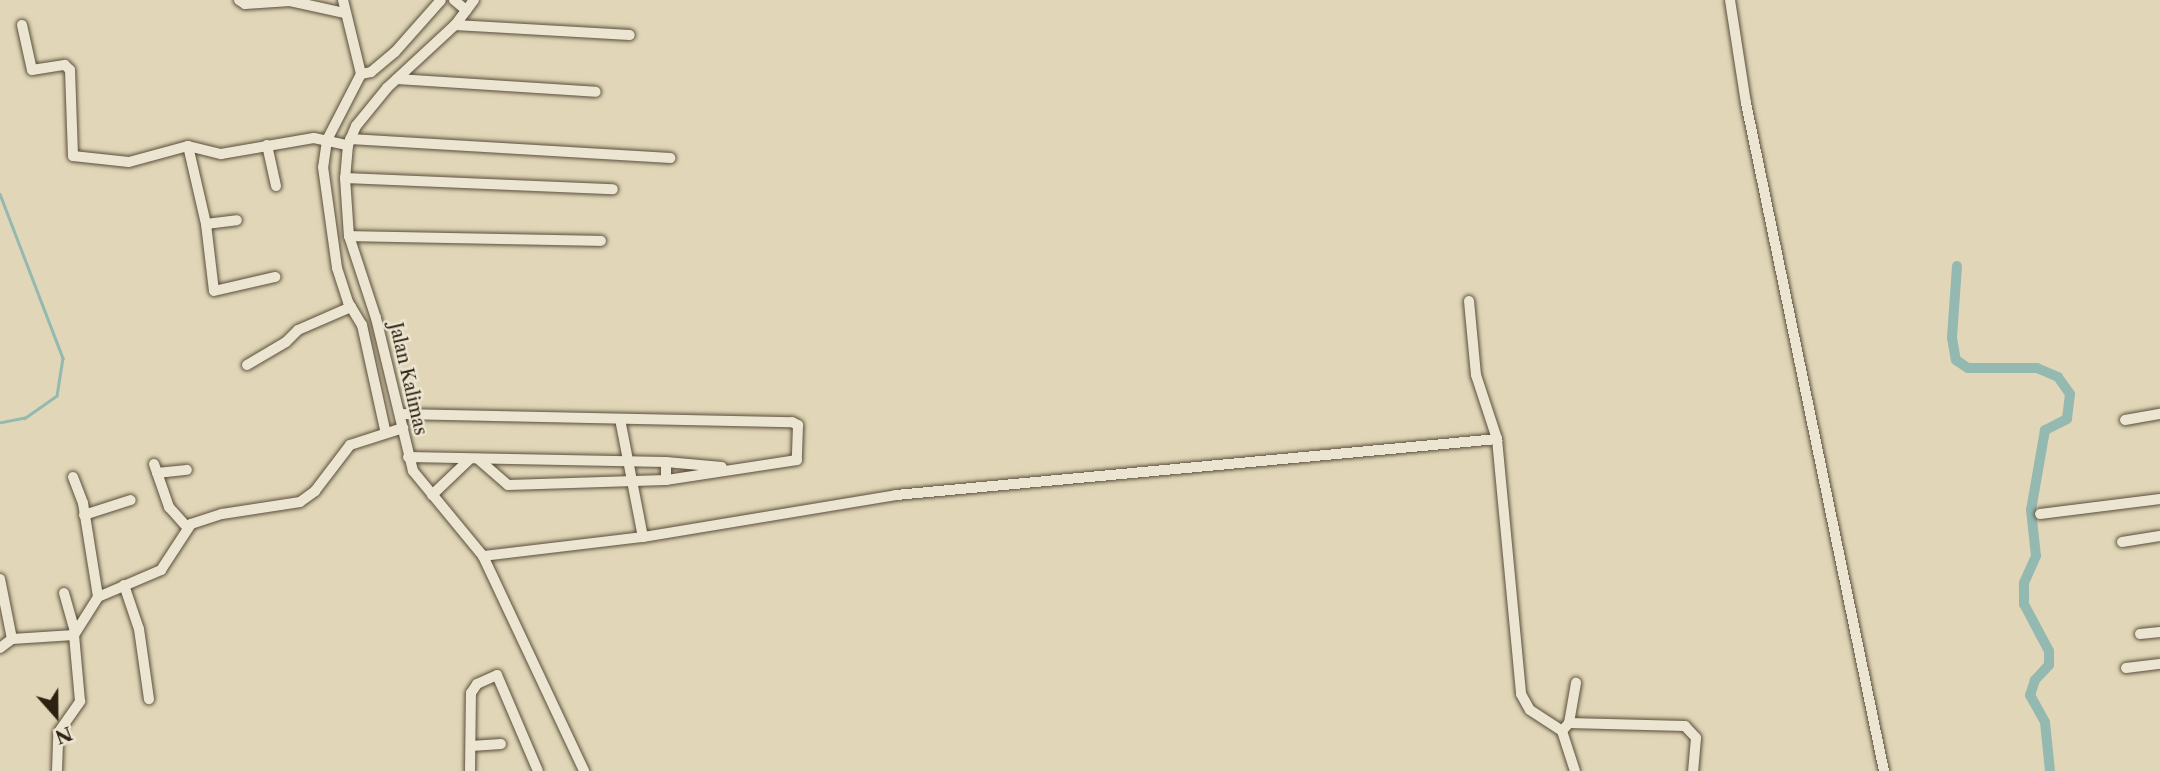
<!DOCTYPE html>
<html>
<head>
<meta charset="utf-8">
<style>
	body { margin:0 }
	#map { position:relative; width:2160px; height:771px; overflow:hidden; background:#e1d7b8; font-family:"Libre Caslon Text",serif }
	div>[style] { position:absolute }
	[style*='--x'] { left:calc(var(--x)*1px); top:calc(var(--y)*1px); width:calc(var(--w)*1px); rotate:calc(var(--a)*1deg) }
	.stream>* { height:2.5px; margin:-1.25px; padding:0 1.25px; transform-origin:1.25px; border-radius:1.25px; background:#94b9b1 }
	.canal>* { height:10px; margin:-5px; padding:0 5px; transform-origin:5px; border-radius:5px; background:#94b9b1 }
	.roads { filter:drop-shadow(0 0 2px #5a4e3b) drop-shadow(0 0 2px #5a4e3b) }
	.minor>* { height:10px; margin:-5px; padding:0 5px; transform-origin:5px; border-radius:5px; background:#ece5d1 }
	span { translate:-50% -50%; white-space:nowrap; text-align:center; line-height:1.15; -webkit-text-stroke:5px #ece5d1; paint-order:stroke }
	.street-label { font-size:18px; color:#2d2111 }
	.north { position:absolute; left:21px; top:680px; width:70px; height:70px; -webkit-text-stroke:5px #ece5d1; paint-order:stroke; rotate:159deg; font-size:19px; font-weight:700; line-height:28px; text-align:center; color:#2d2111 }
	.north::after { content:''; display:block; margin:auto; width:24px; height:32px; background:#2d2111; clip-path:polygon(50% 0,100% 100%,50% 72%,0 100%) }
</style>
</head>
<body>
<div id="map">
	<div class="stream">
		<i style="--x:0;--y:194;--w:176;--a:69"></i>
		<i style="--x:63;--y:358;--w:38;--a:99"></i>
		<i style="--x:57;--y:396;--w:39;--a:145"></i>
		<i style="--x:25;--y:418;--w:25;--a:169"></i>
	</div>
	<div class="canal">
		<i style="--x:1957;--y:266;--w:72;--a:94"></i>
		<i style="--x:1952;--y:338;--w:22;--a:80"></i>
		<i style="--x:1956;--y:360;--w:14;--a:34"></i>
		<i style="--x:1968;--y:368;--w:69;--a:0"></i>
		<i style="--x:2037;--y:368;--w:23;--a:23"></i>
		<i style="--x:2058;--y:377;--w:21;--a:55"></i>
		<i style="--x:2070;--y:394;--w:25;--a:97"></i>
		<i style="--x:2067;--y:419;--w:25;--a:153"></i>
		<i style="--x:2045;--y:430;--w:81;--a:99.9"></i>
		<i style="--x:2031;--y:510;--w:46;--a:83.8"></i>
		<i style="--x:2036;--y:556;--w:30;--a:114"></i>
		<i style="--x:2024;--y:583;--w:21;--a:90"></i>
		<i style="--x:2024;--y:604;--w:53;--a:62"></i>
		<i style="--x:2049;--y:651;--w:14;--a:90"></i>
		<i style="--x:2049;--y:665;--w:21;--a:133"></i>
		<i style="--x:2035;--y:680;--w:16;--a:108"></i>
		<i style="--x:2030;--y:695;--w:31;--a:61"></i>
		<i style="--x:2045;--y:722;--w:49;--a:84.2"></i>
	</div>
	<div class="roads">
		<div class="minor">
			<i style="--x:239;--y:0;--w:7;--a:34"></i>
			<i style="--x:245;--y:4;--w:45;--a:-3.8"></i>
			<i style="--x:290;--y:1;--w:55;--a:12.5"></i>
			<i style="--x:343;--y:0;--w:76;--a:76.3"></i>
			<i style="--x:361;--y:74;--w:74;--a:117.3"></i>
			<i style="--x:327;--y:140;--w:27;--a:98"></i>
			<i style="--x:323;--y:167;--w:102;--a:82.1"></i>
			<i style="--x:337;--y:268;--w:36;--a:72"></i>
			<i style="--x:348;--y:302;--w:27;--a:59"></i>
			<i style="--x:362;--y:325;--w:107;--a:77.6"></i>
			<i style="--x:454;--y:0;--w:16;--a:40"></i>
			<i style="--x:474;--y:0;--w:31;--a:127"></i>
			<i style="--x:455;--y:25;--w:93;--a:137.2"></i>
			<i style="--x:387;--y:88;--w:49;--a:129.2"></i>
			<i style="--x:356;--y:126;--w:21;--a:113"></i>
			<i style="--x:348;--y:145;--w:33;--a:95"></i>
			<i style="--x:345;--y:178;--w:58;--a:86.1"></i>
			<i style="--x:349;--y:236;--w:86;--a:71.8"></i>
			<i style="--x:376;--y:318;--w:157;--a:76.4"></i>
			<i style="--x:413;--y:471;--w:110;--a:50.5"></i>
			<i style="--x:483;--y:556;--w:238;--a:64.8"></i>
			<i style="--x:1730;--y:0;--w:104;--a:81.2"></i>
			<i style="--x:1746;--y:103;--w:682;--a:78.33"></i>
			<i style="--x:22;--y:25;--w:46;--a:77.5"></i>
			<i style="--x:32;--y:70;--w:33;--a:-9"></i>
			<i style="--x:65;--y:65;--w:7;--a:45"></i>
			<i style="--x:70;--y:70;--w:86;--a:88"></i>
			<i style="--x:73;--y:156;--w:56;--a:6.1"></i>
			<i style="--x:129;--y:162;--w:61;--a:-15.2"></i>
			<i style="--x:188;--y:146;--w:34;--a:14"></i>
			<i style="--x:221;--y:154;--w:94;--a:-9.8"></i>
			<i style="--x:314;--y:138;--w:35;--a:12"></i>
			<i style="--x:455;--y:25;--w:175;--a:3.3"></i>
			<i style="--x:361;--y:74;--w:10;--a:-11"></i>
			<i style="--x:371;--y:72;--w:31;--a:-40"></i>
			<i style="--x:395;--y:52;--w:69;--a:-48.5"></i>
			<i style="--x:397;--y:79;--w:199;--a:3.7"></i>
			<i style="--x:350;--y:139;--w:321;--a:3.4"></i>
			<i style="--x:267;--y:145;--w:42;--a:77.6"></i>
			<i style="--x:188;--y:146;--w:80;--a:77"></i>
			<i style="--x:206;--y:224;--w:31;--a:-7"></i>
			<i style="--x:345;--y:178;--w:268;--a:2.4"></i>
			<i style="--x:206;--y:224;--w:67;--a:83.2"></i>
			<i style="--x:214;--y:291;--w:63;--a:-12.9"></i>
			<i style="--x:349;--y:236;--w:252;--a:1.1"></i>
			<i style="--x:1469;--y:301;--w:74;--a:84.6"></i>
			<i style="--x:1476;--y:375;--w:67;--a:71.8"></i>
			<i style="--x:247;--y:365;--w:45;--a:-30.5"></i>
			<i style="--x:286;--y:342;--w:17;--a:-45"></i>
			<i style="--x:298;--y:330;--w:58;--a:-23.5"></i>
			<i style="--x:400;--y:414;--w:392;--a:1.2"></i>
			<i style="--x:792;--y:422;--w:7;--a:27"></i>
			<i style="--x:798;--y:425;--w:35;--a:92"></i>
			<i style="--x:797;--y:460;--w:133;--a:171.3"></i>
			<i style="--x:666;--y:480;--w:158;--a:178.2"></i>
			<i style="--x:508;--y:485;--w:40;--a:-139"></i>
			<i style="--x:620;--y:419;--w:120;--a:79"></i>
			<i style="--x:2125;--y:420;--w:36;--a:-10"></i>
			<i style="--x:408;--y:457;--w:258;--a:1.1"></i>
			<i style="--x:666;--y:462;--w:18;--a:90"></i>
			<i style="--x:666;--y:462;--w:56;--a:5.1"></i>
			<i style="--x:154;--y:464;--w:46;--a:70.8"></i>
			<i style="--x:169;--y:507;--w:25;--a:48"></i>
			<i style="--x:157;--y:473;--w:30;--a:-6"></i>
			<i style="--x:73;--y:477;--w:28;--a:69"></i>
			<i style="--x:83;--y:503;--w:95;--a:80.9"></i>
			<i style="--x:432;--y:495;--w:52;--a:-43.5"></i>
			<i style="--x:2040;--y:514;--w:121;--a:-7.1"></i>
			<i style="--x:84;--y:515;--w:49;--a:-17.7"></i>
			<i style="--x:2122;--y:542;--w:38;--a:-9"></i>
			<i style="--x:483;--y:556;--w:161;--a:-6.8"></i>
			<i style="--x:643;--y:537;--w:256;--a:-9.4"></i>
			<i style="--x:896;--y:495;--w:604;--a:-5.32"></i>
			<i style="--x:1497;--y:439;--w:256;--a:84.6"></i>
			<i style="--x:1521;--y:694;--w:18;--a:61"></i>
			<i style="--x:1530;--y:710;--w:38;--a:33"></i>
			<i style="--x:1562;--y:731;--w:42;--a:72"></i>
			<i style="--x:0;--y:579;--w:61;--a:78.7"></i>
			<i style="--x:124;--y:585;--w:46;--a:71.2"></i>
			<i style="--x:139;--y:629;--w:71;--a:81.9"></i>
			<i style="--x:64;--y:593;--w:41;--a:74.2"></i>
			<i style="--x:2140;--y:634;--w:20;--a:-6"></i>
			<i style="--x:0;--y:648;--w:15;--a:-37"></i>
			<i style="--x:12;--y:639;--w:62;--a:-3.7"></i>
			<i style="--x:2126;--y:668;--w:34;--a:-7"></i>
			<i style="--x:1569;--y:723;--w:41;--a:-80.1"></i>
			<i style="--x:1562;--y:731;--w:11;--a:-49"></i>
			<i style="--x:1569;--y:723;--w:116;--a:1.5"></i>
			<i style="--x:1685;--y:726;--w:16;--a:47"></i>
			<i style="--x:1696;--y:738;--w:33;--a:95"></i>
			<i style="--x:471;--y:746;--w:30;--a:-4"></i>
			<i style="--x:57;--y:771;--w:38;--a:-88"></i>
			<i style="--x:58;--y:733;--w:39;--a:-55"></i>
			<i style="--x:80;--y:701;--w:66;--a:-95.2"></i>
			<i style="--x:74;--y:635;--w:45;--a:-57.7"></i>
			<i style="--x:98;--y:597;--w:69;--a:-23.2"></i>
			<i style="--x:161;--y:570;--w:55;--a:-56.9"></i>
			<i style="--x:191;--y:524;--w:33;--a:-18"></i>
			<i style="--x:222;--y:514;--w:79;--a:-8.7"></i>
			<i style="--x:300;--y:502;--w:19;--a:-36"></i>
			<i style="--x:315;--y:491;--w:58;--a:-52.7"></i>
			<i style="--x:350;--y:445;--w:56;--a:-17.8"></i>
			<i style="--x:470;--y:771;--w:78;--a:-89.3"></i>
			<i style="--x:471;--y:693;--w:11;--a:-56"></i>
			<i style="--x:477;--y:684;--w:22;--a:-24"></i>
			<i style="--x:497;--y:675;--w:104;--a:66.9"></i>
		</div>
	</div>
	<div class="street-label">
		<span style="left:408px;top:379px;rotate:77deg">Jalan Kalimas</span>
	</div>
	<div class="north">N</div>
</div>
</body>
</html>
